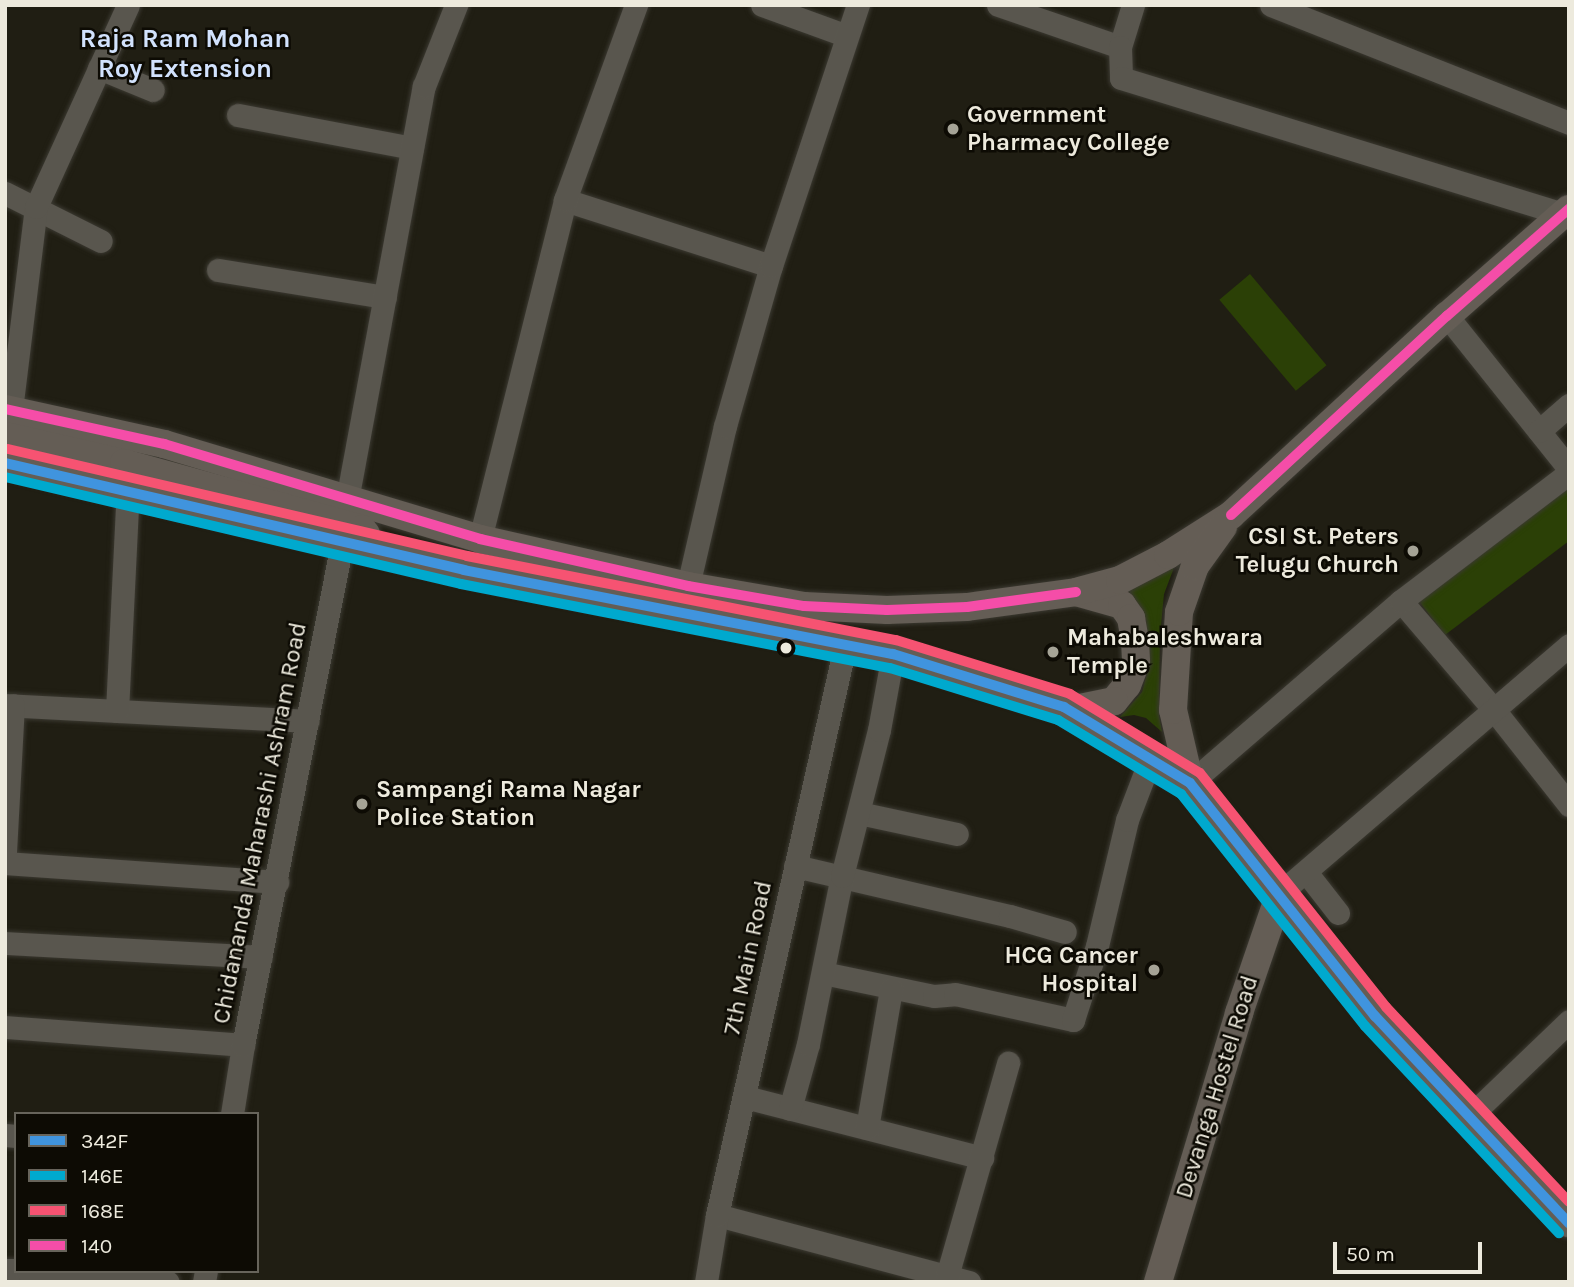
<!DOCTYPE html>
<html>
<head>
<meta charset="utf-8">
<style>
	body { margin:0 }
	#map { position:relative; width:1574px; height:1287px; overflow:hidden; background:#201e13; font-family:Karla,sans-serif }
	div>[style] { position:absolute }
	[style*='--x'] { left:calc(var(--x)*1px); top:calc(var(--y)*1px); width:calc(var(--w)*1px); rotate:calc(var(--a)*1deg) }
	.green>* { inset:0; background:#2b4006; transform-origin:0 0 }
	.roads { filter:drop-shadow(0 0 2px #3b3931) drop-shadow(0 0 2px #3b3931) }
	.minor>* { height:23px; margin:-11.5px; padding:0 11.5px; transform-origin:11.5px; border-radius:11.5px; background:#59564e }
	.major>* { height:28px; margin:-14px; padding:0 14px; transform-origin:14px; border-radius:14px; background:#645d55 }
	.bus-1>* { height:10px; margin:-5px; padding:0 5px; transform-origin:5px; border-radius:5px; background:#4094de }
	.bus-2>* { height:10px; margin:-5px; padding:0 5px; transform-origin:5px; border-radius:5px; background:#00a9ce }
	.bus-3>* { height:10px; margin:-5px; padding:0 5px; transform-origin:5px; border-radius:5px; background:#f65372 }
	.bus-4>* { height:10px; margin:-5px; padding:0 5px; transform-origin:5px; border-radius:5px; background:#f54da8 }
	.dots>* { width:19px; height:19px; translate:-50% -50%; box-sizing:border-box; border:4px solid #0d0b04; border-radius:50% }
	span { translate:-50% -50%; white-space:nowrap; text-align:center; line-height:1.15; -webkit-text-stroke:5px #0d0b04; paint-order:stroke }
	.poi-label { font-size:24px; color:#edeadd; font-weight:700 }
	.left { translate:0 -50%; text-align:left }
	.right { translate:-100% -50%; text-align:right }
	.street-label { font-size:24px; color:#edeadd }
	.neighbourhood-label { font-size:26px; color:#d2e2fd; font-weight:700 }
	.frame { position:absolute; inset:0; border:7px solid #edeadd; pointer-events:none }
	.legend { position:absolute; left:14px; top:1112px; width:245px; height:161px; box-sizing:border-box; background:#0d0b04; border:2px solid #67645b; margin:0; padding:9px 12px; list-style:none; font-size:21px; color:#edeadd }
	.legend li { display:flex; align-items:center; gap:14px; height:35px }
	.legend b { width:35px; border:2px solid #67645b }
	.scale { position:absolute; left:1333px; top:1242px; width:149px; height:32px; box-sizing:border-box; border:4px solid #edeadd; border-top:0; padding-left:9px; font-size:21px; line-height:24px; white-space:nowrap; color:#edeadd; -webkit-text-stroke:5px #0d0b04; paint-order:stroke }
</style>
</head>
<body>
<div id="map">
	<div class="green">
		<i style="left:1250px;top:274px;width:119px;height:40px;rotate:50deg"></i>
		<i style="clip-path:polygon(1569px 486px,1569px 541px,1445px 635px,1418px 600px)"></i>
		<i style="clip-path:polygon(1175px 565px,1164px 594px,1160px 637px,1159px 715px,1162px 732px,1146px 718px,1134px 715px,1120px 717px,1142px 692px,1148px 669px,1149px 644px,1146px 620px,1136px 604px,1122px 594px)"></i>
	</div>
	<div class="roads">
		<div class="minor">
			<i style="--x:762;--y:5;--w:90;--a:20"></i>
			<i style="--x:998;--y:5;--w:129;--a:19"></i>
			<i style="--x:1133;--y:5;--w:44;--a:107.2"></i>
			<i style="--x:1120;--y:47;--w:31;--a:88"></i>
			<i style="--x:1121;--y:78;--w:461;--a:17.1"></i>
			<i style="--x:1271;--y:5;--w:321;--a:21.6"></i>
			<i style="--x:99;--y:68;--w:58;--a:22.2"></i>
			<i style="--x:238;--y:115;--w:177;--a:10.7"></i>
			<i style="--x:5;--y:193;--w:107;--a:26.6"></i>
			<i style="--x:565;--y:200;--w:216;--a:17.8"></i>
			<i style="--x:218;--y:270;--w:169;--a:9.2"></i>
			<i style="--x:1447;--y:316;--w:196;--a:51.4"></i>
			<i style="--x:11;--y:410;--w:205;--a:-83"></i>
			<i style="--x:36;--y:207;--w:222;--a:-65.5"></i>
			<i style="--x:1539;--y:431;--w:40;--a:-41"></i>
			<i style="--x:347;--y:500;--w:421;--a:-79.5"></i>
			<i style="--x:424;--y:86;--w:87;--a:-68.4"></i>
			<i style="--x:480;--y:539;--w:349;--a:-75.9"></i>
			<i style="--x:565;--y:200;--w:208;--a:-70"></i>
			<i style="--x:688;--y:586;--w:164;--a:-77"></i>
			<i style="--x:725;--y:426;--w:166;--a:-74"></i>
			<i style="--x:771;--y:266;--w:275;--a:-71.6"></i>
			<i style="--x:1401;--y:601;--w:143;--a:49.5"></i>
			<i style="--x:1494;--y:710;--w:121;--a:51.7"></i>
			<i style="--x:5;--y:705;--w:303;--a:3"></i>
			<i style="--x:117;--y:711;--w:221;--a:-87.2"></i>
			<i style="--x:1190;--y:783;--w:279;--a:-40.8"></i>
			<i style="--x:1401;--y:601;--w:211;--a:-37.3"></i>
			<i style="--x:859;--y:813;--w:100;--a:12.1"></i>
			<i style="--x:5;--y:852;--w:147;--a:-86.9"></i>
			<i style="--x:5;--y:863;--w:273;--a:4"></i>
			<i style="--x:795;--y:866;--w:221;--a:13.1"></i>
			<i style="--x:1010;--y:916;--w:57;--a:16.2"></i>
			<i style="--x:1306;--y:872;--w:52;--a:52"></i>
			<i style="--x:1280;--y:893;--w:381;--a:-40.6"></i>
			<i style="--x:5;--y:943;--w:256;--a:3.1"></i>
			<i style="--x:823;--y:973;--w:113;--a:11.7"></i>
			<i style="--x:934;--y:996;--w:21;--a:-5"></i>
			<i style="--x:955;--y:994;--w:121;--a:12.4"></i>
			<i style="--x:1073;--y:1020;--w:78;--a:-72"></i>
			<i style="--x:1097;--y:946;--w:130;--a:-76.6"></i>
			<i style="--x:1127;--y:820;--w:67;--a:-69.1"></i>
			<i style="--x:5;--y:1027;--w:239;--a:4.3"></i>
			<i style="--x:745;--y:1097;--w:245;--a:14.4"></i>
			<i style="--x:790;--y:1109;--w:67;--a:-74.5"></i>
			<i style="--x:808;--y:1044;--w:171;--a:-78.6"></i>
			<i style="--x:842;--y:876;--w:151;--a:-75.8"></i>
			<i style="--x:879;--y:730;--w:77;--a:-79.6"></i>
			<i style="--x:232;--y:1114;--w:70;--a:-80.9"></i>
			<i style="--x:243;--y:1045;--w:512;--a:-78.84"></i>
			<i style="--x:1470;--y:1116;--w:137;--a:-43.8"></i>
			<i style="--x:867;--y:1128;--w:141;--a:-80.2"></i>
			<i style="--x:5;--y:1135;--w:11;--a:5"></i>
			<i style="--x:717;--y:1215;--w:261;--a:14.9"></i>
			<i style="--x:5;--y:1270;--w:11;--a:0"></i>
			<i style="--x:28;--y:1271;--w:140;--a:4.5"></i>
			<i style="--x:947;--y:1276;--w:222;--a:-74"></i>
			<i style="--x:204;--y:1282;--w:11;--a:-80"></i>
			<i style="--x:706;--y:1282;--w:68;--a:-80.7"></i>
			<i style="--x:717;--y:1215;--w:583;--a:-77.32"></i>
		</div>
		<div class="major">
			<i style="--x:5;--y:409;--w:163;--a:12.4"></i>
			<i style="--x:164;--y:444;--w:330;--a:16.7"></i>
			<i style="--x:480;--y:539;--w:213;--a:12.7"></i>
			<i style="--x:688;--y:586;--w:118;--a:9.8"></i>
			<i style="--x:804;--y:606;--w:83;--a:2.8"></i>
			<i style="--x:887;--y:610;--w:80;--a:-2.1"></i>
			<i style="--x:967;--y:607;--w:110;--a:-7.8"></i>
			<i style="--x:1076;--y:592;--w:48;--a:15.8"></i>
			<i style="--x:1122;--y:605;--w:16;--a:55"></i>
			<i style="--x:1131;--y:618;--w:23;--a:80"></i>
			<i style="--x:1135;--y:641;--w:21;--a:87"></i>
			<i style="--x:1136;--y:662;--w:25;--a:111"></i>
			<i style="--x:1127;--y:685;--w:21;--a:129"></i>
			<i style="--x:1114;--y:701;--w:45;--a:168.4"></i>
			<i style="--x:5;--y:436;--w:122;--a:12.8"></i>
			<i style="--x:124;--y:463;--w:247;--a:15.5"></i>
			<i style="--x:362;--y:529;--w:6;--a:51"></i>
			<i style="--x:5;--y:463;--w:471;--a:13.1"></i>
			<i style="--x:464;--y:570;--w:437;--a:11.1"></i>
			<i style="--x:893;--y:654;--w:179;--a:17.2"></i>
			<i style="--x:1064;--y:707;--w:147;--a:31.1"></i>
			<i style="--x:1190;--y:783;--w:142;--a:50.7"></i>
			<i style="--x:1280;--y:893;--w:155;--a:52.3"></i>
			<i style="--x:1375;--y:1016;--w:284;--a:46.9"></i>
			<i style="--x:1079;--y:591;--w:42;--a:-15"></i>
			<i style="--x:1120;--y:580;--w:54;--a:-27.5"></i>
			<i style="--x:1168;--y:555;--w:75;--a:-32.4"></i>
			<i style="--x:1231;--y:515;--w:294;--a:-42.7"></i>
			<i style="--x:1447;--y:316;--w:162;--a:-41.3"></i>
			<i style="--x:1190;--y:783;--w:75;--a:-103.1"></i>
			<i style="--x:1173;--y:710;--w:98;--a:-86.5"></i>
			<i style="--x:1179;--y:612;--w:49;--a:-70.8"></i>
			<i style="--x:1195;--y:566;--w:48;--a:-54.3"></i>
			<i style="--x:1158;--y:1282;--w:281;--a:-73.2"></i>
			<i style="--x:1239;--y:1013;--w:127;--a:-71.1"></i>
		</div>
	</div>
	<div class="bus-1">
		<i style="--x:5;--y:463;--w:471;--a:13.1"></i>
		<i style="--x:464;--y:570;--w:437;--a:11.1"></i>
		<i style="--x:893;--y:654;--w:179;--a:17.2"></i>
		<i style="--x:1064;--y:707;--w:147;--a:31.1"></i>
		<i style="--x:1190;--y:783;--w:298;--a:51.6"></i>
		<i style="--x:1375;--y:1016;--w:284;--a:46.9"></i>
	</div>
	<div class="bus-2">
		<i style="--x:5;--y:477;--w:468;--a:13.2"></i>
		<i style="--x:461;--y:584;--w:437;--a:11.1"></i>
		<i style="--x:890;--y:668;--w:176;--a:17.2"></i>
		<i style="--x:1058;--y:720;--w:144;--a:31"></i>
		<i style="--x:1181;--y:794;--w:296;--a:51.6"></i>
		<i style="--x:1365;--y:1026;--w:284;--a:46.9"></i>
	</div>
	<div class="bus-3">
		<i style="--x:8;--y:449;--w:471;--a:13.1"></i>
		<i style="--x:467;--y:556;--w:437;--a:11.1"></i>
		<i style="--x:896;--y:640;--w:182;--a:17.2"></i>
		<i style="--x:1070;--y:694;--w:152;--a:31.3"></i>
		<i style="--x:1200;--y:773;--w:299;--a:51.5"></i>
		<i style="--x:1386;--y:1007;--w:267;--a:46.8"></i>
	</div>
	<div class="bus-4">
		<i style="--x:5;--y:409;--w:163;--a:12.4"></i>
		<i style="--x:164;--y:444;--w:330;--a:16.7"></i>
		<i style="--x:480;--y:539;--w:213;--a:12.7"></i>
		<i style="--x:688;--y:586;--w:118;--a:9.8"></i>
		<i style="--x:804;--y:606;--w:83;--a:2.8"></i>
		<i style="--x:887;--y:610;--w:80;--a:-2.1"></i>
		<i style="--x:967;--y:607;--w:110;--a:-7.8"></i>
		<i style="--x:1231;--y:515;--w:294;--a:-42.7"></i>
		<i style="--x:1447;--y:316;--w:162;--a:-41.3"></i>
	</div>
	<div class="dots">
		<i style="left:953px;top:129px;background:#a5a396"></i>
		<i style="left:1413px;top:551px;background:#a5a396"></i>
		<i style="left:786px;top:648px;background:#edeadd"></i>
		<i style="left:1053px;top:652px;background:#a5a396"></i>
		<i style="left:362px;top:804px;background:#a5a396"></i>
		<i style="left:1154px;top:970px;background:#a5a396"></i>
	</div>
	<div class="poi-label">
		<span class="left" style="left:967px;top:129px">Government<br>Pharmacy College</span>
		<span class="right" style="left:1399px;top:551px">CSI St. Peters<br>Telugu Church</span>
		<span class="left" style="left:1067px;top:652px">Mahabaleshwara<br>Temple</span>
		<span class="left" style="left:376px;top:804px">Sampangi Rama Nagar<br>Police Station</span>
		<span class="right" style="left:1138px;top:970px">HCG Cancer<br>Hospital</span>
	</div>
	<div class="street-label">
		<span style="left:260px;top:823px;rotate:-79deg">Chidananda Maharashi Ashram Road</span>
		<span style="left:748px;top:958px;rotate:-78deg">7th Main Road</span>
		<span style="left:1217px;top:1087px;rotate:-73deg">Devanga Hostel Road</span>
	</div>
	<div class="neighbourhood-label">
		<span style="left:185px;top:54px">Raja Ram Mohan<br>Roy Extension</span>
	</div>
	<div class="frame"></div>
	<ul class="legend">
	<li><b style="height:9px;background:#4094de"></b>342F</li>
	<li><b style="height:9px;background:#00a9ce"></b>146E</li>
	<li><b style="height:9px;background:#f65372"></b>168E</li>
	<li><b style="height:9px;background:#f54da8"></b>140</li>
	</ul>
	<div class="scale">50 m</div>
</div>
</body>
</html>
